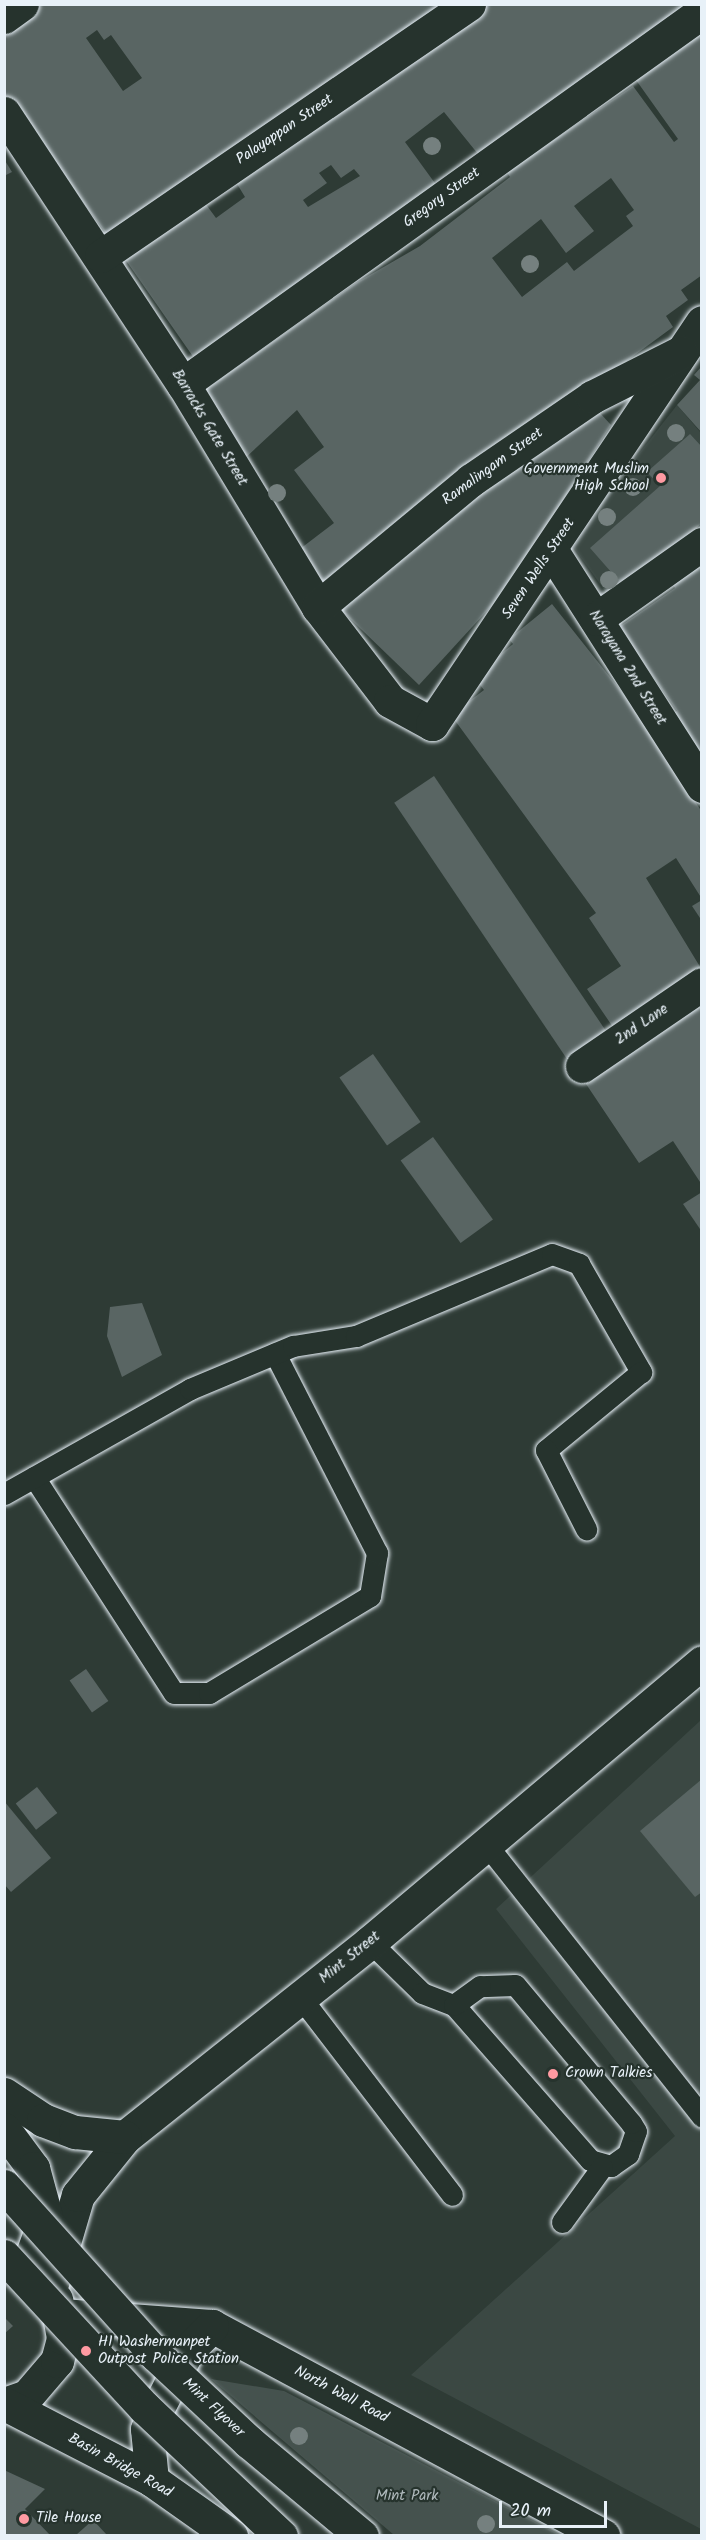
<!DOCTYPE html>
<html>
<head>
<meta charset="utf-8">
<style>
	body { margin:0 }
	#map { position:relative; width:706px; height:2540px; overflow:hidden; background:#2e3b35; font-family:Kalam,sans-serif }
	div>[style] { position:absolute }
	[style*='--x'] { left:calc(var(--x)*1px); top:calc(var(--y)*1px); width:calc(var(--w)*1px); rotate:calc(var(--a)*1deg) }
	.built>* { inset:0; background:#3b4843 }
	.green>* { inset:0; background:#45524e }
	.building>* { inset:0; background:#596563; transform-origin:0 0 }
	.roads { filter:drop-shadow(0 0 2px #e8f1f8) drop-shadow(0 0 2px #e8f1f8) }
	.service>* { height:21px; margin:-10.5px; padding:0 10.5px; transform-origin:10.5px; border-radius:10.5px; background:#26332d }
	.minor>* { height:33px; margin:-16.5px; padding:0 16.5px; transform-origin:16.5px; border-radius:16.5px; background:#26332d }
	.tertiary>* { height:33px; margin:-16.5px; padding:0 16.5px; transform-origin:16.5px; border-radius:16.5px; background:#26332d }
	.secondary>* { height:33px; margin:-16.5px; padding:0 16.5px; transform-origin:16.5px; border-radius:16.5px; background:#26332d }
	.primary>* { height:33px; margin:-16.5px; padding:0 16.5px; transform-origin:16.5px; border-radius:16.5px; background:#26332d }
	.bridges { filter:drop-shadow(0 0 2px #e8f1f8) drop-shadow(0 0 2px #e8f1f8) }
	.primary-bridge>* { height:33px; margin:-16.5px; padding:0 16.5px; transform-origin:16.5px; border-radius:16.5px; background:#26332d }
	.trees>* { width:18px; height:18px; margin:-9px; border-radius:50%; background:#75807f }
	.dots>* { width:16px; height:16px; translate:-50% -50%; box-sizing:border-box; border:3px solid #26332d; border-radius:50% }
	span { translate:-50% -50%; white-space:nowrap; text-align:center; line-height:1.15; -webkit-text-stroke:4.5px #26332d; paint-order:stroke }
	.street-label { font-size:15px; color:#e8f1f8 }
	.poi-label { font-size:15px; color:#e8f1f8 }
	.right { translate:-100% -50%; text-align:right }
	.left { translate:0 -50%; text-align:left }
	.park-label { font-size:15px; color:#afb9bc }
	.frame { position:absolute; inset:0; border:6px solid #e8f1f8; pointer-events:none }
	.scale { position:absolute; left:499px; top:2501px; width:108px; height:27px; box-sizing:border-box; border:3px solid #e8f1f8; border-top:0; padding-left:8px; font-size:18px; line-height:21px; white-space:nowrap; color:#e8f1f8; -webkit-text-stroke:4px #26332d; paint-order:stroke }
</style>
</head>
<body>
<div id="map">
	<div class="built">
		<i style="clip-path:polygon(677px 405px,701px 433px,701px 523px,613px 602px,570px 542px)"></i>
		<i style="clip-path:polygon(701px 1720px,701px 2529px,411px 2375px,675px 2136px,496px 1909px)"></i>
	</div>
	<div class="green">
		<i style="clip-path:polygon(211px 2379px,284px 2391px,560px 2535px,394px 2535px)"></i>
	</div>
	<div class="building">
		<i style="clip-path:polygon(evenodd,37px 4px,452px 4px,113px 243px,4px 93px,4px 28px,37px 4px,97px 30px,104px 40px,111px 35px,142px 78px,123px 91px,86px 38px,97px 30px)"></i>
		<i style="clip-path:polygon(evenodd,486px 4px,688px 4px,478px 154px,444px 112px,405px 142px,437px 186px,194px 358px,125px 259px,202px 199px,216px 218px,245px 197px,234px 179px,364px 87px,368px 94px,486px 4px,331px 165px,341px 178px,354px 169px,360px 176px,308px 207px,303px 200px,327px 183px,319px 173px,331px 165px)"></i>
		<i style="clip-path:polygon(evenodd,702px 31px,702px 275px,681px 290px,688px 300px,666px 316px,673px 327px,314px 590px,296px 552px,334px 523px,294px 470px,324px 447px,297px 410px,242px 461px,195px 397px,356px 283px,420px 246px,510px 177px,507px 172px,633px 86px,674px 142px,678px 139px,636px 80px,702px 31px,611px 178px,634px 210px,626px 216px,633px 226px,574px 271px,567px 262px,522px 297px,492px 258px,541px 219px,566px 253px,594px 231px,574px 206px,611px 178px)"></i>
		<i style="clip-path:polygon(4px 159px,12px 172px,4px 176px)"></i>
		<i style="clip-path:polygon(702px 366px,702px 433px,677px 405px,700px 380px,694px 375px)"></i>
		<i style="clip-path:polygon(590px 402px,611px 425px,506px 590px,419px 685px,336px 605px)"></i>
		<i style="clip-path:polygon(690px 434px,702px 447px,702px 523px,626px 589px,590px 548px,660px 486px,647px 472px)"></i>
		<i style="clip-path:polygon(702px 559px,702px 757px,668px 716px,677px 711px,619px 627px,675px 588px,670px 580px)"></i>
		<i style="clip-path:polygon(552px 604px,625px 696px,702px 812px,702px 899px,676px 858px,646px 878px,702px 970px,617px 1033px,587px 989px,621px 966px,589px 918px,596px 913px,451px 715px,484px 690px,474px 677px,513px 644px,509px 639px)"></i>
		<i style="left:434px;top:776px;width:315px;height:48px;rotate:56deg"></i>
		<i style="clip-path:polygon(702px 900px,702px 921px,692px 906px)"></i>
		<i style="clip-path:polygon(702px 993px,702px 1185px,673px 1141px,639px 1163px,580px 1075px)"></i>
		<i style="left:373px;top:1054px;width:83px;height:41px;rotate:55deg"></i>
		<i style="left:433px;top:1137px;width:102px;height:40px;rotate:54deg"></i>
		<i style="clip-path:polygon(702px 1192px,702px 1232px,683px 1204px)"></i>
		<i style="clip-path:polygon(142px 1303px,162px 1355px,122px 1377px,107px 1336px,110px 1307px)"></i>
		<i style="left:86px;top:1669px;width:39px;height:20px;rotate:55deg"></i>
		<i style="clip-path:polygon(702px 1779px,702px 1892px,695px 1897px,640px 1831px)"></i>
		<i style="left:37px;top:1787px;width:33px;height:27px;rotate:52deg"></i>
		<i style="clip-path:polygon(4px 1801px,51px 1858px,11px 1892px,4px 1884px)"></i>
		<i style="clip-path:polygon(4px 2317px,13px 2326px,4px 2334px)"></i>
		<i style="clip-path:polygon(4px 2470px,45px 2489px,25px 2509px,50px 2535px,4px 2535px)"></i>
		<i style="clip-path:polygon(93px 2520px,107px 2535px,76px 2535px)"></i>
	</div>
	<div class="roads">
		<div class="service">
			<i style="--x:34;--y:1477;--w:257;--a:57.1"></i>
			<i style="--x:174;--y:1693;--w:35;--a:0"></i>
			<i style="--x:209;--y:1693;--w:188;--a:-31.1"></i>
			<i style="--x:370;--y:1596;--w:44;--a:-80.8"></i>
			<i style="--x:377;--y:1553;--w:224;--a:-117.1"></i>
			<i style="--x:4;--y:1494;--w:214;--a:-29.4"></i>
			<i style="--x:190;--y:1389;--w:112;--a:-22.7"></i>
			<i style="--x:293;--y:1346;--w:64;--a:-9"></i>
			<i style="--x:356;--y:1336;--w:212;--a:-22.7"></i>
			<i style="--x:552;--y:1254;--w:29;--a:20"></i>
			<i style="--x:579;--y:1264;--w:125;--a:60.1"></i>
			<i style="--x:641;--y:1372;--w:123;--a:140.6"></i>
			<i style="--x:546;--y:1450;--w:89;--a:63.1"></i>
			<i style="--x:486;--y:1844;--w:348;--a:51.6"></i>
			<i style="--x:370;--y:1942;--w:73;--a:44.4"></i>
			<i style="--x:422;--y:1993;--w:34;--a:21"></i>
			<i style="--x:454;--y:2005;--w:206;--a:48.7"></i>
			<i style="--x:590;--y:2160;--w:22;--a:16"></i>
			<i style="--x:611;--y:2166;--w:21;--a:-35"></i>
			<i style="--x:628;--y:2154;--w:24;--a:-71"></i>
			<i style="--x:636;--y:2131;--w:9;--a:-122"></i>
			<i style="--x:631;--y:2123;--w:180;--a:-130"></i>
			<i style="--x:515;--y:1985;--w:35;--a:178"></i>
			<i style="--x:480;--y:1986;--w:32;--a:144"></i>
			<i style="--x:301;--y:1998;--w:248;--a:52.5"></i>
			<i style="--x:562;--y:2222;--w:68;--a:-54"></i>
		</div>
		<div class="minor">
			<i style="--x:4;--y:17;--w:22;--a:-36"></i>
			<i style="--x:4;--y:113;--w:325;--a:56.6"></i>
			<i style="--x:183;--y:384;--w:261;--a:58.8"></i>
			<i style="--x:318;--y:607;--w:118;--a:52.5"></i>
			<i style="--x:390;--y:701;--w:48;--a:28.7"></i>
			<i style="--x:432;--y:724;--w:484;--a:-56.1"></i>
			<i style="--x:101;--y:256;--w:446;--a:-34.4"></i>
			<i style="--x:183;--y:384;--w:639;--a:-35.63"></i>
			<i style="--x:552;--y:551;--w:279;--a:57.4"></i>
			<i style="--x:318;--y:607;--w:199;--a:-39.7"></i>
			<i style="--x:471;--y:480;--w:147;--a:-34.4"></i>
			<i style="--x:592;--y:397;--w:100;--a:-26.8"></i>
			<i style="--x:596;--y:619;--w:130;--a:-35.3"></i>
			<i style="--x:582;--y:1066;--w:145;--a:-34.3"></i>
		</div>
		<div class="tertiary">
			<i style="--x:50;--y:2290;--w:99;--a:-73.6"></i>
			<i style="--x:78;--y:2195;--w:75;--a:-51"></i>
			<i style="--x:125;--y:2137;--w:313;--a:-38.5"></i>
			<i style="--x:370;--y:1942;--w:434;--a:-40.1"></i>
		</div>
		<div class="secondary">
			<i style="--x:61;--y:2315;--w:151;--a:4.2"></i>
			<i style="--x:212;--y:2326;--w:444;--a:28.2"></i>
			<i style="--x:4;--y:2404;--w:24;--a:-19"></i>
			<i style="--x:27;--y:2396;--w:46;--a:-49.4"></i>
			<i style="--x:57;--y:2361;--w:24;--a:-75"></i>
			<i style="--x:63;--y:2338;--w:39;--a:-100"></i>
			<i style="--x:5;--y:2404;--w:165;--a:27.3"></i>
			<i style="--x:152;--y:2480;--w:97;--a:35.3"></i>
			<i style="--x:152;--y:2480;--w:51;--a:-95.6"></i>
			<i style="--x:147;--y:2429;--w:89;--a:-62.6"></i>
			<i style="--x:188;--y:2350;--w:34;--a:-45"></i>
		</div>
		<div class="primary">
			<i style="--x:4;--y:2094;--w:47;--a:33.7"></i>
			<i style="--x:43;--y:2120;--w:34;--a:21"></i>
			<i style="--x:75;--y:2132;--w:50;--a:5.7"></i>
			<i style="--x:4;--y:2129;--w:49;--a:53.4"></i>
			<i style="--x:33;--y:2168;--w:50;--a:74.8"></i>
			<i style="--x:46;--y:2216;--w:55;--a:110.1"></i>
		</div>
	</div>
	<div class="bridges">
		<div class="primary-bridge">
			<i style="--x:4;--y:2186;--w:227;--a:48"></i>
			<i style="--x:156;--y:2355;--w:127;--a:43.1"></i>
			<i style="--x:249;--y:2442;--w:147;--a:39.8"></i>
			<i style="--x:4;--y:2256;--w:207;--a:47.2"></i>
			<i style="--x:145;--y:2408;--w:187;--a:43.3"></i>
		</div>
	</div>
	<div class="trees">
		<i style="left:432px;top:146px"></i>
		<i style="left:530px;top:264px"></i>
		<i style="left:676px;top:433px"></i>
		<i style="left:633px;top:487px"></i>
		<i style="left:277px;top:493px"></i>
		<i style="left:607px;top:517px"></i>
		<i style="left:609px;top:580px"></i>
		<i style="left:299px;top:2436px"></i>
		<i style="left:486px;top:2524px"></i>
	</div>
	<div class="dots">
		<i style="left:661px;top:478px;background:#ff9aa2"></i>
		<i style="left:553px;top:2074px;background:#ff9aa2"></i>
		<i style="left:86px;top:2351px;background:#ff9aa2"></i>
		<i style="left:24px;top:2519px;background:#ff9aa2"></i>
	</div>
	<div class="street-label">
		<span style="left:285px;top:130px;rotate:-34deg">Palayappan Street</span>
		<span style="left:442px;top:198px;rotate:-36deg">Gregory Street</span>
		<span style="left:209px;top:428px;rotate:59deg">Barracks Gate Street</span>
		<span style="left:493px;top:467px;rotate:-36deg">Ramalingam Street</span>
		<span style="left:539px;top:569px;rotate:-56deg">Seven Wells Street</span>
		<span style="left:627px;top:668px;rotate:58deg">Narayana 2nd Street</span>
		<span style="left:642px;top:1025px;rotate:-34deg">2nd Lane</span>
		<span style="left:350px;top:1958px;rotate:-39deg">Mint Street</span>
		<span style="left:341px;top:2395px;rotate:28deg">North Wall Road</span>
		<span style="left:213px;top:2408px;rotate:43deg">Mint Flyover</span>
		<span style="left:120px;top:2466px;rotate:29deg">Basin Bridge Road</span>
	</div>
	<div class="poi-label">
		<span class="right" style="left:649px;top:478px">Government Muslim<br>High School</span>
		<span class="left" style="left:565px;top:2074px">Crown Talkies</span>
		<span class="left" style="left:98px;top:2351px">H1 Washermanpet<br>Outpost Police Station</span>
		<span class="left" style="left:36px;top:2519px">Tile House</span>
	</div>
	<div class="park-label">
		<span style="left:407px;top:2497px">Mint Park</span>
	</div>
	<div class="frame"></div>
	<div class="scale">20 m</div>
</div>
</body>
</html>
